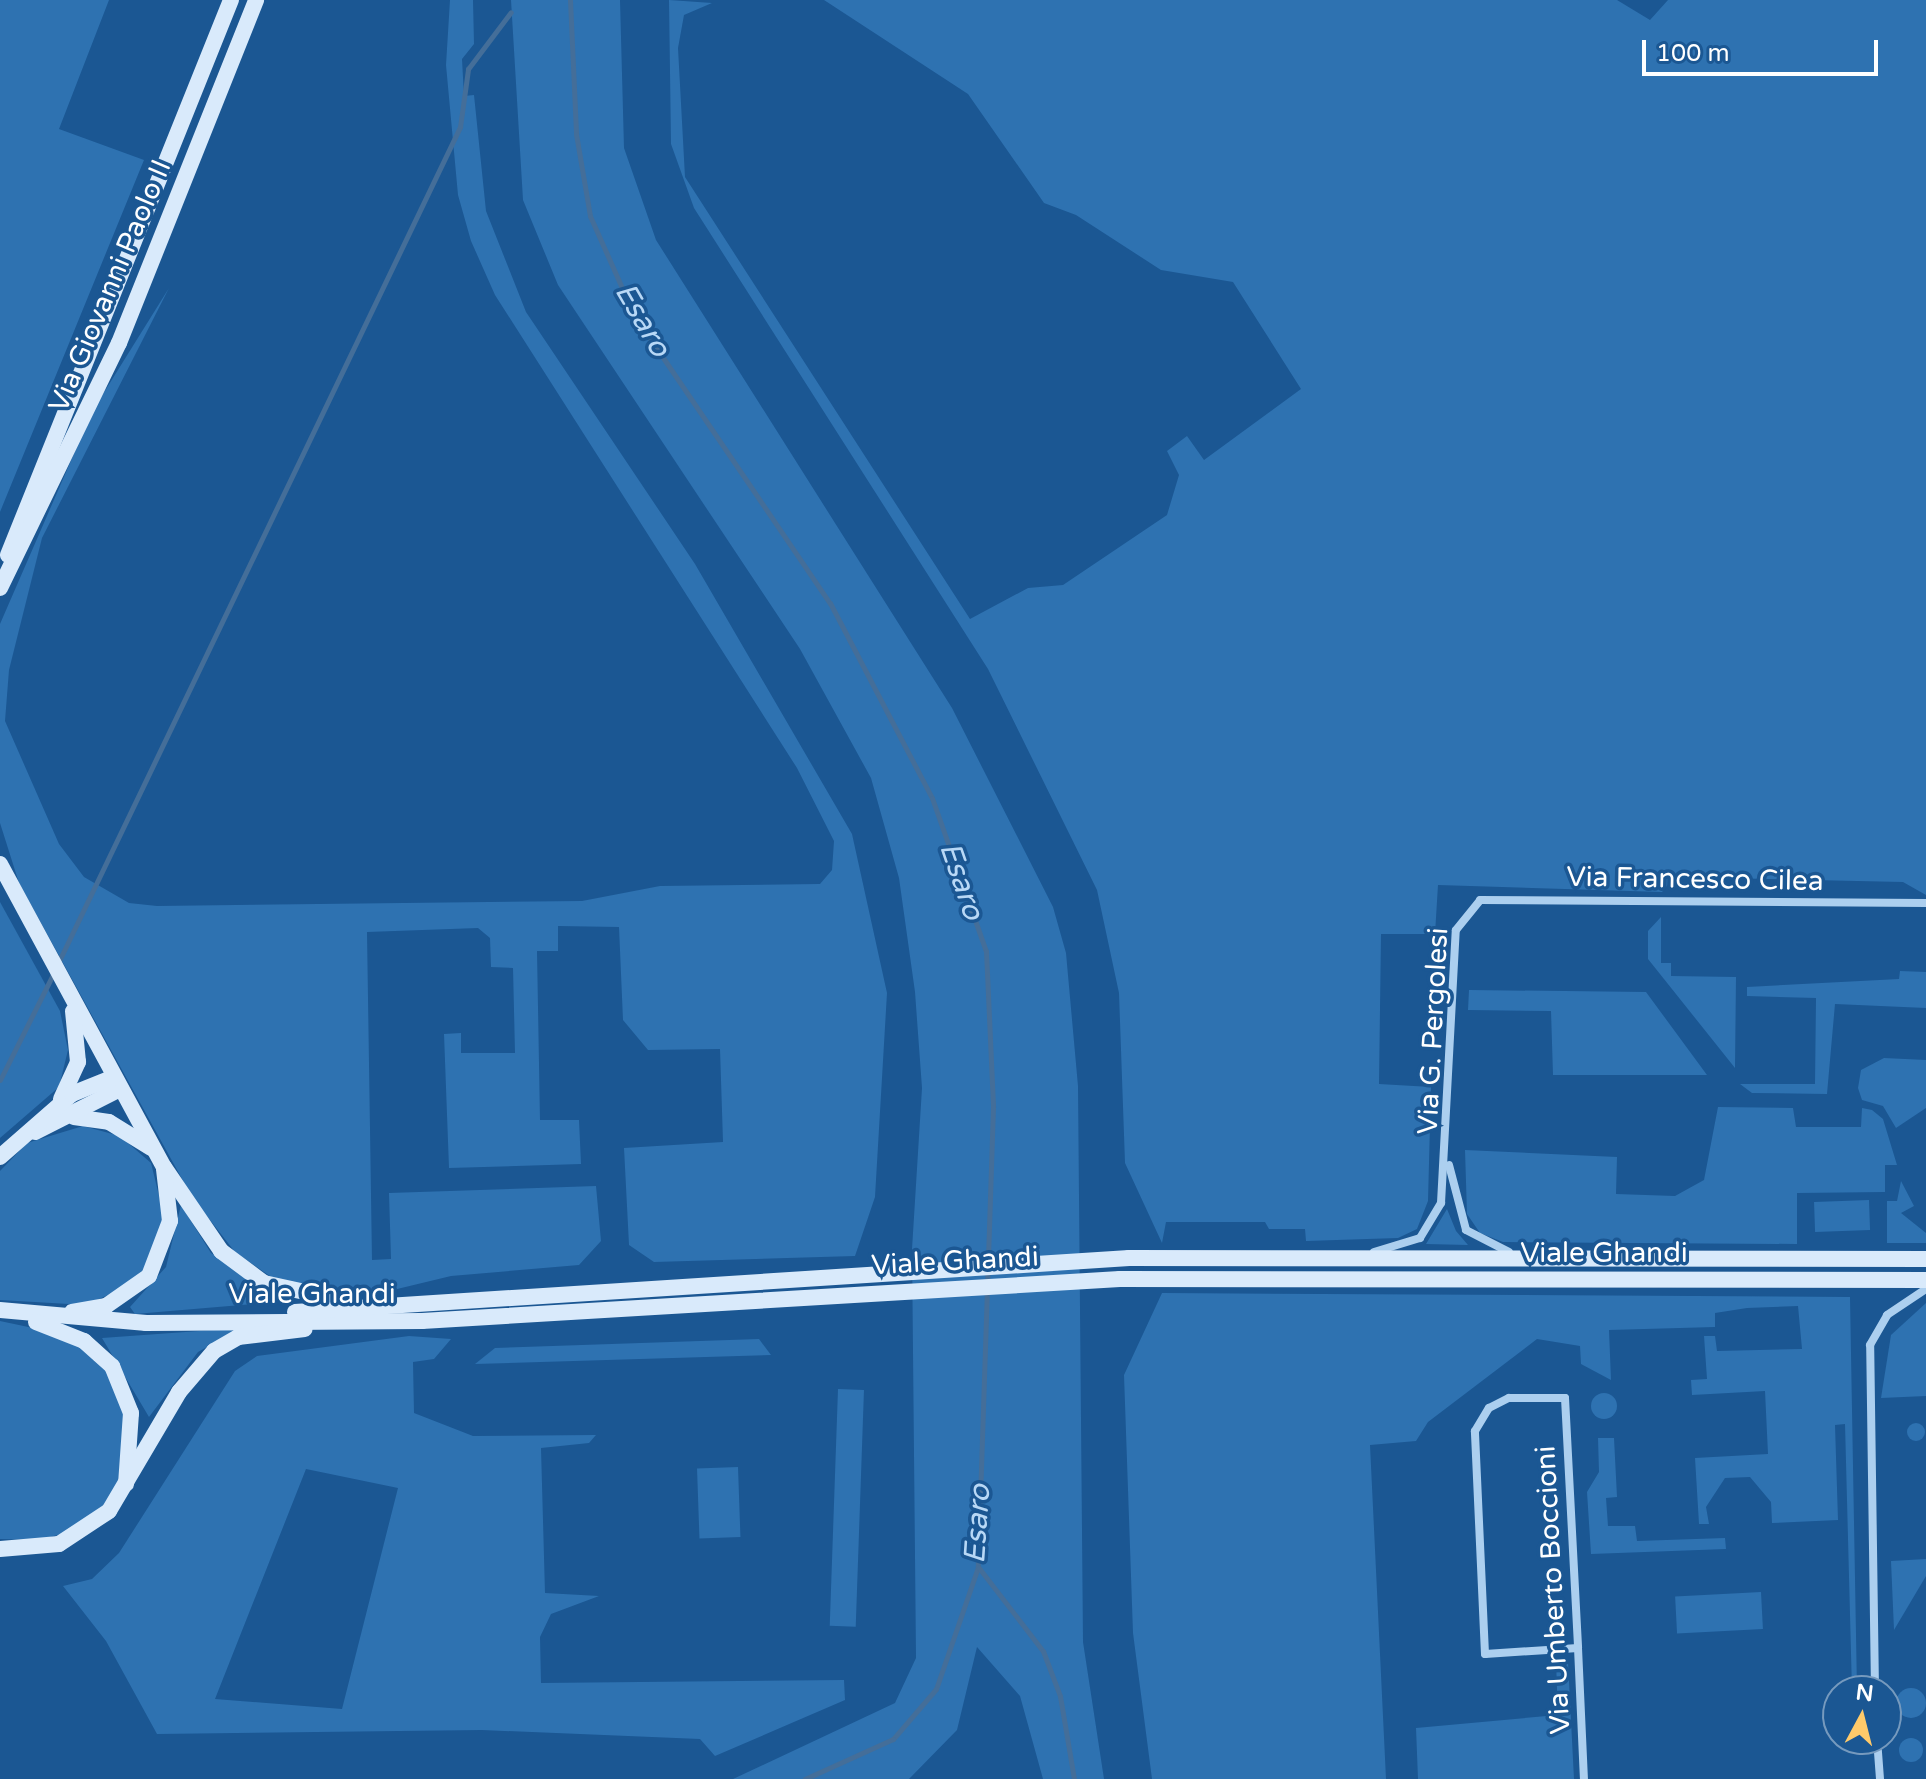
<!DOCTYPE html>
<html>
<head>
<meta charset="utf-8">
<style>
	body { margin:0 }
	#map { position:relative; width:1926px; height:1779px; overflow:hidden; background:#1b5793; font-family:"Varela Round",sans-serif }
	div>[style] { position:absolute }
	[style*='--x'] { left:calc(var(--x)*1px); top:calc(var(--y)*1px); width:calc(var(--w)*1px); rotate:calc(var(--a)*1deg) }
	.green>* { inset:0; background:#2e72b1; transform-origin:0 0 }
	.round { border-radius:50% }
	.stream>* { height:5px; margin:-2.5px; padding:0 2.5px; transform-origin:2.5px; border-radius:2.5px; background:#446e99 }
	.street>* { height:8px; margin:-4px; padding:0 4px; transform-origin:4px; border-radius:4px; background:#accfef }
	.secondary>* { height:16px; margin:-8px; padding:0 8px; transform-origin:8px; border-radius:8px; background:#d9eafb }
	span { translate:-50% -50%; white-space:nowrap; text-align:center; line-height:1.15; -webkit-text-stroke:7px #1b5793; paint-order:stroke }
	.street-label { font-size:28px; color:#fff }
	.water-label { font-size:30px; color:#b8d8f6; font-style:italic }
	.north { position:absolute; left:1822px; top:1675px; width:80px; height:80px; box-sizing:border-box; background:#1b5793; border:2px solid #769abe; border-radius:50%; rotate:7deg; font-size:22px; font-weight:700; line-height:32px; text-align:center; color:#fff }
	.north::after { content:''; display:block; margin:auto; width:28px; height:36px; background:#ffca6a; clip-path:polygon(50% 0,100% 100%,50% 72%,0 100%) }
	.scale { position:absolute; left:1642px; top:40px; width:236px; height:36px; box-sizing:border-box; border:4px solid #fff; border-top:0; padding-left:10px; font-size:24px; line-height:28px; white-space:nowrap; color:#fff; -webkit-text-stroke:6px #1b5793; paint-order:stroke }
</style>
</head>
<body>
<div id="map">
	<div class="green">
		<i style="clip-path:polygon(0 0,109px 0,59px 129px,144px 160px,0 512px)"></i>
		<i style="clip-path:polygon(450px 0,473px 0,474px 44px,462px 59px,464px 96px,474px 95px,486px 211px,526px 312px,695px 564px,852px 834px,887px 993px,875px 1197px,855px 1256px,654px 1262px,629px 1245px,624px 1148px,723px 1142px,720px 1049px,648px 1050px,623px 1020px,619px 927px,558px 926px,558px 951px,537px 951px,540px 1120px,579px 1120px,581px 1164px,449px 1168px,444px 1034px,461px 1033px,461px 1053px,515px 1053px,513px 968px,491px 967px,490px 938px,478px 928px,367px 932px,372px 1260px,391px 1259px,389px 1193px,596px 1186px,601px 1241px,579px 1265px,451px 1276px,393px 1290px,304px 1290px,277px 1281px,235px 1252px,192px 1197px,19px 883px,0 823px,0 624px,93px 410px,169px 288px,42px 538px,9px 670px,5px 721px,59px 844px,84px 877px,129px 903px,157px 906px,582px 901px,660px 886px,820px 884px,832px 870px,834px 841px,797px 768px,495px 295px,471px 241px,458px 195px,446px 65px)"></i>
		<i style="clip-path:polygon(511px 0,620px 0,624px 148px,656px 240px,952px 708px,1053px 907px,1066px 953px,1078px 1086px,1083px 1642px,1104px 1779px,1043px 1779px,1020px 1696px,977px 1647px,957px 1730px,909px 1779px,733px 1779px,895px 1703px,916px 1658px,912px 1249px,922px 1088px,915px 992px,899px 878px,871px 778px,800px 649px,558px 285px,523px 200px)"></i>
		<i style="clip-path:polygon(669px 0,712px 3px,684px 15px,678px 48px,685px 177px,970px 619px,1028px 588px,1063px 585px,1167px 515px,1179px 475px,1167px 451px,1187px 436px,1204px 460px,1301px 389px,1233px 282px,1161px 270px,1076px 215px,1044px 203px,968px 94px,824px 0,1617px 0,1650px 20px,1668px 0,1926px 0,1926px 895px,1903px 882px,1674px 877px,1662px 892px,1438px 885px,1435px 934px,1381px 934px,1379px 1084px,1431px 1087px,1428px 1201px,1417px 1229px,1398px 1238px,1306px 1241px,1305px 1229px,1269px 1229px,1265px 1222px,1166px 1222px,1162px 1243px,1125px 1163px,1119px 993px,1097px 890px,988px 669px,694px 208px,671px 144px)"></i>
		<i style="clip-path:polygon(0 902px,60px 1011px,68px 1050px,59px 1087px,0 1138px)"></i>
		<i style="clip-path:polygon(1661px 917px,1661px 963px,1671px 963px,1671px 976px,1736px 977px,1735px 1068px,1648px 959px,1648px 931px)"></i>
		<i style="clip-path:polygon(1900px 971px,1926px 972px,1926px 1008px,1835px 1004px,1827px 1094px,1752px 1093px,1740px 1084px,1815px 1084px,1816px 998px,1747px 996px,1747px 987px,1899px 979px)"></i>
		<i style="clip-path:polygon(1469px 990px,1646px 992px,1707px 1075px,1553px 1075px,1551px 1011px,1468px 1010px)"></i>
		<i style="clip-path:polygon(1884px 1058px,1926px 1060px,1926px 1108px,1896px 1128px,1883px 1106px,1862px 1100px,1858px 1088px,1861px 1070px)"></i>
		<i style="clip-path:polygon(1718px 1107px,1793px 1108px,1796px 1127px,1861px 1127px,1862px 1108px,1872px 1110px,1883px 1119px,1897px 1165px,1885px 1165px,1885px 1192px,1797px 1193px,1797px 1244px,1503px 1242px,1480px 1233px,1467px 1214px,1465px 1150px,1617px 1157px,1616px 1194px,1675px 1196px,1704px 1180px)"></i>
		<i style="clip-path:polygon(83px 1126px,120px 1136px,151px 1163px,164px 1216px,149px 1264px,130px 1285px,86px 1305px,0 1300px,0 1171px,27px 1143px)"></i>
		<i style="clip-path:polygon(1901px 1181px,1914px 1206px,1901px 1213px,1926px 1233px,1926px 1243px,1887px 1243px,1887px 1201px,1897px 1201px)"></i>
		<i style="left:1869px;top:1200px;width:30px;height:55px;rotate:88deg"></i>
		<i style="clip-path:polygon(181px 1205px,211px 1253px,288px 1301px,135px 1314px,130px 1307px,166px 1267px)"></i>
		<i style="clip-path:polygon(1447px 1209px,1456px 1231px,1468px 1245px,1426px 1244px)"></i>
		<i style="clip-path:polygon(1162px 1293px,1850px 1297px,1857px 1691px,1852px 1691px,1845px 1424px,1835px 1425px,1838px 1520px,1772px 1523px,1771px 1502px,1750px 1477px,1725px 1478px,1706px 1507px,1709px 1524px,1699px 1524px,1695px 1458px,1768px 1454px,1765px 1391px,1692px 1395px,1691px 1380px,1707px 1379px,1704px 1336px,1715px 1336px,1717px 1351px,1802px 1349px,1798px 1306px,1747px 1308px,1715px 1313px,1715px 1327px,1609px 1330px,1611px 1380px,1581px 1364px,1580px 1346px,1537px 1339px,1428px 1422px,1416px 1441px,1370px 1445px,1386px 1779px,1152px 1779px,1133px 1633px,1124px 1375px)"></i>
		<i style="clip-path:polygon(1926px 1303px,1926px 1396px,1881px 1398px,1891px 1335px)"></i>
		<i style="clip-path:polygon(0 1321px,66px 1335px,103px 1362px,130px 1426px,117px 1488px,101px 1508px,65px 1533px,39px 1540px,0 1539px)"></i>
		<i style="clip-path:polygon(241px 1328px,198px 1352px,149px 1417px,102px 1338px)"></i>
		<i style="clip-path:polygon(evenodd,409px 1336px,451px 1339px,434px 1359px,413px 1362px,414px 1413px,473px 1436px,596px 1435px,589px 1443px,541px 1448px,545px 1593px,599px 1596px,551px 1614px,540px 1637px,541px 1683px,844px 1680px,845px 1700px,715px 1756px,700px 1739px,482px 1730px,157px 1734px,106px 1641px,63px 1586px,92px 1579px,119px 1553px,235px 1371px,257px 1356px,409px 1336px,306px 1469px,398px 1488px,342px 1709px,215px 1699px,306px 1469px)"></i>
		<i style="clip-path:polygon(759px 1339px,771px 1355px,475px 1364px,495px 1348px)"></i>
		<i style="left:838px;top:1389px;width:26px;height:237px;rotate:2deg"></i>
		<i class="round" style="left:1591px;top:1393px;width:26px;height:26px"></i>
		<i class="round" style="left:1907px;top:1423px;width:18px;height:18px"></i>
		<i style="clip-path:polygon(1598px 1438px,1614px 1438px,1617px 1497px,1606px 1498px,1608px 1526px,1635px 1526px,1637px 1541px,1725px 1538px,1726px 1549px,1591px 1554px,1587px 1492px,1599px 1472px)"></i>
		<i style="left:738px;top:1467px;width:70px;height:41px;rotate:88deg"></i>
		<i style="clip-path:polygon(1926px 1559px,1926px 1576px,1894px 1630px,1891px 1561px)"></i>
		<i style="left:1761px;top:1592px;width:37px;height:86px;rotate:87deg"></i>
		<i style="clip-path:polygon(1556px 1662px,1568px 1662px,1574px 1779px,1418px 1779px,1416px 1728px,1558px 1715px)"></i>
		<i class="round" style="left:1896px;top:1688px;width:30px;height:30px"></i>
		<i class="round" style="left:1899px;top:1738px;width:24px;height:24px"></i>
	</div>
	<div class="stream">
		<i style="--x:570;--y:0;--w:134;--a:87.4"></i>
		<i style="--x:576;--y:134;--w:83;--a:80.3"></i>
		<i style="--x:590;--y:216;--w:108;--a:66"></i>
		<i style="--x:634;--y:315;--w:348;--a:55.8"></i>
		<i style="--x:830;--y:603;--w:220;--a:62.4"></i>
		<i style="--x:932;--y:798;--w:162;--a:70.6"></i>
		<i style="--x:986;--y:951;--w:156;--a:87.4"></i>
		<i style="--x:993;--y:1107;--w:460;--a:91.9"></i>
		<i style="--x:978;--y:1567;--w:129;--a:109"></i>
		<i style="--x:936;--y:1689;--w:66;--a:130.7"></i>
		<i style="--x:893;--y:1739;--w:97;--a:155.6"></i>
		<i style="--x:58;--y:963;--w:928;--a:-64.32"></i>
		<i style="--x:460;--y:127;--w:59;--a:-82.1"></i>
		<i style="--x:468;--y:69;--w:71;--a:-53"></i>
		<i style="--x:0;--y:1080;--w:121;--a:-63.4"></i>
		<i style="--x:979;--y:1568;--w:105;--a:52.4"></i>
		<i style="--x:1043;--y:1651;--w:48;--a:69.3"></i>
		<i style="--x:1060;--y:1696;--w:84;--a:80.4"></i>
	</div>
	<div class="street">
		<i style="--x:1449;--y:1165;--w:67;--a:75.3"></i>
		<i style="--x:1466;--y:1230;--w:48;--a:27.1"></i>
		<i style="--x:1374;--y:1252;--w:48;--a:-16.9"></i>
		<i style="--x:1420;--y:1238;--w:41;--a:-59"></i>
		<i style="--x:1441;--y:1203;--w:273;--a:-86.9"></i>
		<i style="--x:1456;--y:930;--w:38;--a:-51"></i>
		<i style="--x:1480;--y:900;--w:446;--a:0.4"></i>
		<i style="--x:1578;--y:1648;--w:93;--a:176.3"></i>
		<i style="--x:1485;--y:1654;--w:223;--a:-92.6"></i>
		<i style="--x:1475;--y:1431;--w:27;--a:-59"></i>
		<i style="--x:1489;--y:1408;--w:22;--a:-27"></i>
		<i style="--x:1509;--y:1398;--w:56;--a:0"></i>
		<i style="--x:1565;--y:1398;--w:250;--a:87"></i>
		<i style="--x:1578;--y:1648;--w:131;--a:87.4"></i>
		<i style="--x:1875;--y:1691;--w:346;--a:-90.8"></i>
		<i style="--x:1870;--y:1345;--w:34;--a:-60"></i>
		<i style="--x:1887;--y:1315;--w:47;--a:-33.7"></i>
		<i style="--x:1877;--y:1739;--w:40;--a:85.7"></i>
	</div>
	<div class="secondary">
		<i style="--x:8;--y:555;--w:598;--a:-68.11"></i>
		<i style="--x:0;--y:588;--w:272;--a:-64.1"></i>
		<i style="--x:119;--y:343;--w:369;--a:-68.2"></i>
		<i style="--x:0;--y:864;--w:345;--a:61.6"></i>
		<i style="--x:164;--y:1167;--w:102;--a:55.8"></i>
		<i style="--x:221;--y:1251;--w:54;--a:36.7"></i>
		<i style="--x:264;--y:1283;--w:75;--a:12.4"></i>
		<i style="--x:61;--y:1099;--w:41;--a:-65.3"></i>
		<i style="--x:78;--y:1062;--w:51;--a:-95.6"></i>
		<i style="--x:74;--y:1117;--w:35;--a:8"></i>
		<i style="--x:109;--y:1122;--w:49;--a:31.8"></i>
		<i style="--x:35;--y:1132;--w:95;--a:-26.8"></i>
		<i style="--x:0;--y:1157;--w:96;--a:-41.2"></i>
		<i style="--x:72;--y:1094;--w:45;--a:-22"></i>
		<i style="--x:0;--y:1310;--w:147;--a:5.1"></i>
		<i style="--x:146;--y:1323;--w:276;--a:-0.4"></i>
		<i style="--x:422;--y:1321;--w:699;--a:-3.44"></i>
		<i style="--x:1120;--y:1279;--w:806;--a:0.07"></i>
		<i style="--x:72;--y:1312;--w:35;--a:-10"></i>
		<i style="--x:106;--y:1306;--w:52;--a:-34.9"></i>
		<i style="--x:149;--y:1276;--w:59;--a:-69.1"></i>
		<i style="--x:170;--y:1221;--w:52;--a:-96.6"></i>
		<i style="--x:295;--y:1312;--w:836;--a:-3.7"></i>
		<i style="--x:1129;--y:1258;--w:797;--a:0.07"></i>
		<i style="--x:36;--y:1322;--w:52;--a:21.6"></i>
		<i style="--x:84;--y:1341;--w:38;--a:42"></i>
		<i style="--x:112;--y:1366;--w:51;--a:68"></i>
		<i style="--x:131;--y:1413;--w:71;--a:94"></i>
		<i style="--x:0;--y:1549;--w:59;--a:-4.8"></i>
		<i style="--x:59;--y:1544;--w:60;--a:-33.4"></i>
		<i style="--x:109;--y:1511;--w:138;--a:-59.5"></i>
		<i style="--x:179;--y:1392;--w:54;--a:-49.5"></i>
		<i style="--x:214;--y:1351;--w:28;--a:-30"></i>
		<i style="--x:238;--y:1337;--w:67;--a:-6.8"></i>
	</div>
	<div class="street-label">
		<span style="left:110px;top:286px;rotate:-67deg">Via Giovanni Paolo II</span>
		<span style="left:1695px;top:879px;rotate:1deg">Via Francesco Cilea</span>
		<span style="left:1433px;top:1031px;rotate:-87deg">Via G. Pergolesi</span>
		<span style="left:1604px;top:1253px">Viale Ghandi</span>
		<span style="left:955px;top:1261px;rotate:-3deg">Viale Ghandi</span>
		<span style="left:312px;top:1294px">Viale Ghandi</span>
		<span style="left:1553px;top:1590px;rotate:-93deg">Via Umberto Boccioni</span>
	</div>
	<div class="water-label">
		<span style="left:642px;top:320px;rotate:60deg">Esaro</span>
		<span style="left:961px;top:881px;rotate:71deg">Esaro</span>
		<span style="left:978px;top:1524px;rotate:-86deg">Esaro</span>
	</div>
	<div class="north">N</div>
	<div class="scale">100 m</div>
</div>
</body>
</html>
